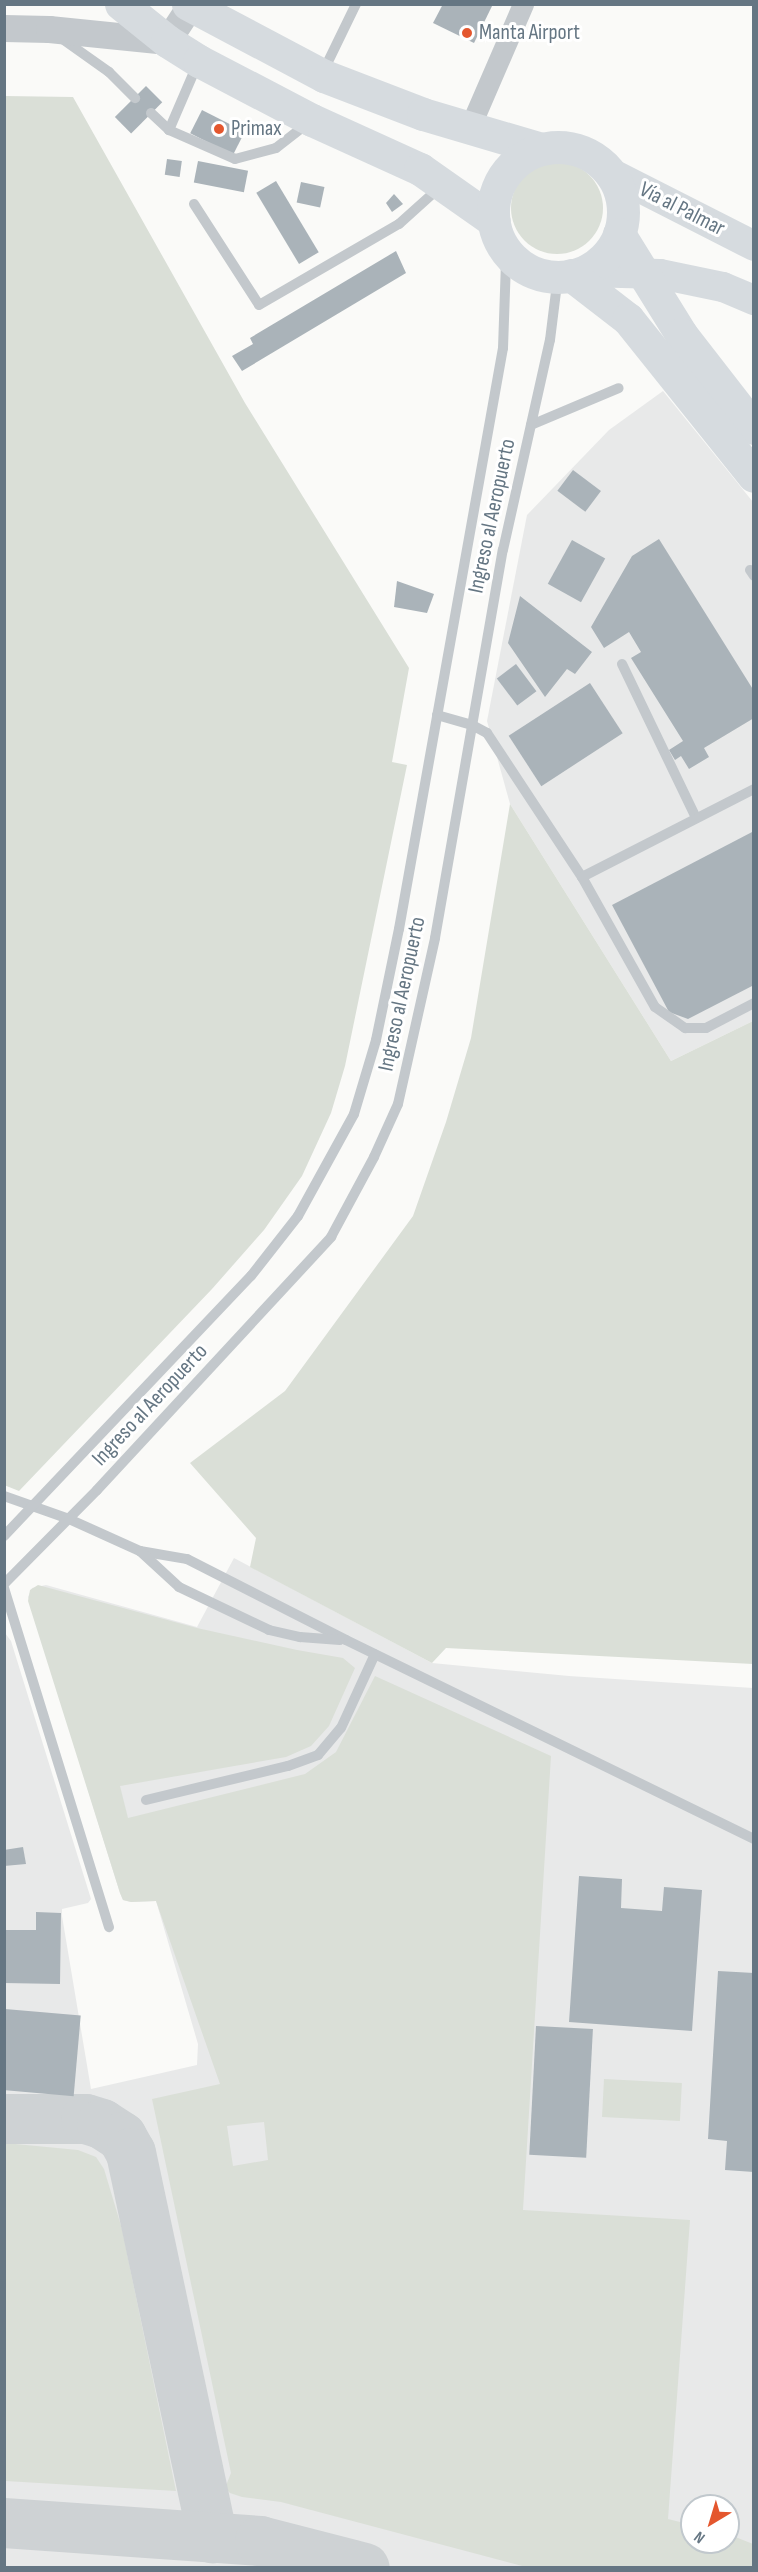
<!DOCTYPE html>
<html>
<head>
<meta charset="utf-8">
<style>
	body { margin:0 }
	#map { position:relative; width:758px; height:2572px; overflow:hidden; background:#fafaf8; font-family:"Sofia Sans Condensed",sans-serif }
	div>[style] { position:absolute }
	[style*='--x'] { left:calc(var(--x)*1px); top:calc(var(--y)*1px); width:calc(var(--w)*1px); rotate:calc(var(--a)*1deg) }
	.built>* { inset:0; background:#e8e9e9 }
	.green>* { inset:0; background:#dadfd7; transform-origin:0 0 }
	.round { border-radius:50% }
	.taxiway>* { height:50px; margin:-25px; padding:0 25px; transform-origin:25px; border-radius:25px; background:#ced2d4 }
	.building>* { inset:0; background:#aab3b9; transform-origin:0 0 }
	.service>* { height:10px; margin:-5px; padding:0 5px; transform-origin:5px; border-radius:5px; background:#c3c8cc }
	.minor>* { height:21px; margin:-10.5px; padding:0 10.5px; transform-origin:10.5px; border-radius:10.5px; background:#c3c8cc }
	.tertiary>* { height:27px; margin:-13.5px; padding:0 13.5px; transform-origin:13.5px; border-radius:13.5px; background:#c3c8cc }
	.secondary>* { height:30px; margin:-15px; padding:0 15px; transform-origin:15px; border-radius:15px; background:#d6dbdf }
	.primary>* { height:33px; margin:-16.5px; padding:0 16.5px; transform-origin:16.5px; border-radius:16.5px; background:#d6dbdf }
	.primary>.ring { margin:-16.5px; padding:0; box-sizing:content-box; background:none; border:33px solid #d6dbdf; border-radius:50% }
	.dots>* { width:16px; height:16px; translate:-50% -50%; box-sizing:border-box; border:3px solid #fff; border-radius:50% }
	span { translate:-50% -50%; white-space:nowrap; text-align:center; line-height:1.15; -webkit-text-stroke:6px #fff; paint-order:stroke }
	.poi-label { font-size:22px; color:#657683 }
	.left { translate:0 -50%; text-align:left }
	.street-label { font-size:22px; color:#657683 }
	.frame { position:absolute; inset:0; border:6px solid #657683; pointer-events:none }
	.north { position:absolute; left:680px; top:2494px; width:60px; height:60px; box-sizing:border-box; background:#fff; border:2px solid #c1c8cd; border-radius:50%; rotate:218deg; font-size:16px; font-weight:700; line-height:24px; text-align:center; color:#657683 }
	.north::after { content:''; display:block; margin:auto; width:21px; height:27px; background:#e4572e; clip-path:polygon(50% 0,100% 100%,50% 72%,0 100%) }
</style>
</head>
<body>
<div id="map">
	<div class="built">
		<i style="clip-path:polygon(663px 391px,753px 502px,753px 1021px,671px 1061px,510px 804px,487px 721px,527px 515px,609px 430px)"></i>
		<i style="clip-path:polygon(evenodd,234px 1558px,432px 1663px,569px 1676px,753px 1688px,753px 2567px,5px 2568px,5px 1633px,11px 1641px,91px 1899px,88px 1903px,62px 1909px,62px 1916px,91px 2089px,197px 2065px,198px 2044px,156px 1901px,131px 1902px,123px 1900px,120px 1893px,28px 1597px,32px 1588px,46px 1585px,197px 1627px,234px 1558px,692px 2506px,728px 2506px,728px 2542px,692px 2542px,692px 2506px)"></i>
	</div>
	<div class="green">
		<i style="clip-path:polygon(5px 96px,73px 97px,245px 403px,409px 668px,392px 762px,407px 765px,345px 1066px,331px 1113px,302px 1176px,264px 1230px,212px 1289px,19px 1491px,4px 1485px)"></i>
		<i class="round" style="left:511px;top:162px;width:92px;height:92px"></i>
		<i style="clip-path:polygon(510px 804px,671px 1061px,753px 1021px,753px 1664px,446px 1648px,432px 1663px,250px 1567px,256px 1538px,190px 1463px,285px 1391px,413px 1216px,446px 1122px,471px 1038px)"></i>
		<i style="clip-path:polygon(evenodd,38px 1585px,197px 1628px,297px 1650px,343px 1658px,355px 1668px,329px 1726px,311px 1746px,286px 1757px,120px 1786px,128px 1818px,305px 1774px,336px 1752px,375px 1676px,551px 1756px,523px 2210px,690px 2220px,668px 2519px,692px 2525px,692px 2542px,728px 2542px,728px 2534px,753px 2544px,753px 2567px,526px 2567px,281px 2502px,242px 2497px,230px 2493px,225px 2488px,231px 2473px,152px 2099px,220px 2084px,156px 1901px,131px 1902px,123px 1900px,120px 1893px,28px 1601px,30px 1590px,38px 1585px,264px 2122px,268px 2160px,233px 2166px,227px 2126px,264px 2122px)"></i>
		<i style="left:604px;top:2079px;width:78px;height:38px;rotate:3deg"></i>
		<i style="clip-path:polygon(5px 2143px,78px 2150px,96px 2157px,104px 2169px,122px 2229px,176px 2491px,5px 2481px)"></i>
	</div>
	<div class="taxiway">
		<i style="--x:4;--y:2119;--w:82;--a:0"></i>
		<i style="--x:86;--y:2119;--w:17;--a:17"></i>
		<i style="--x:102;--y:2124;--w:24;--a:33"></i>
		<i style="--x:122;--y:2137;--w:18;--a:61"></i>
		<i style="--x:131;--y:2153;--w:394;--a:78"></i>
		<i style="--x:4;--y:2523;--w:257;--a:4"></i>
		<i style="--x:260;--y:2541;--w:108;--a:14.4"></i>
	</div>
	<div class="building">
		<i style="clip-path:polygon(443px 4px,493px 4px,474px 43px,433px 23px)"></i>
		<i style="left:146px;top:86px;width:23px;height:44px;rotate:45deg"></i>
		<i style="left:202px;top:110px;width:48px;height:26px;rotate:27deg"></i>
		<i style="left:167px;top:159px;width:15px;height:16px;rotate:8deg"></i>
		<i style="left:198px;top:161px;width:51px;height:22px;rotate:11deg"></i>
		<i style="left:276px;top:181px;width:83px;height:23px;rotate:59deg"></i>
		<i style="left:301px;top:182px;width:24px;height:21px;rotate:12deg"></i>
		<i style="clip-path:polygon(394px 194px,403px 204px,392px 212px,386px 203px)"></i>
		<i style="clip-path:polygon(396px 251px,406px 273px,242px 371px,232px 356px,253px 344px,250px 338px)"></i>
		<i style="left:573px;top:470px;width:35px;height:26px;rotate:37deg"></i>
		<i style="clip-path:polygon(659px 539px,754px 691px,754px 718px,704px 748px,709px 757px,689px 769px,681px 756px,675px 760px,669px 750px,683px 741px,631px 658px,641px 652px,629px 632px,604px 648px,591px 627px,632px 556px)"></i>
		<i style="left:572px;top:540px;width:38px;height:50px;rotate:29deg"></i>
		<i style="clip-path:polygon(397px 581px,434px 594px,427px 613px,394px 607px)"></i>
		<i style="clip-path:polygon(520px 596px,592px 652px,575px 674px,567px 669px,545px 697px,508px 643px)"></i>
		<i style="left:516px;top:664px;width:34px;height:24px;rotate:53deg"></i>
		<i style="left:590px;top:683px;width:60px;height:97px;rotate:57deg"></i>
		<i style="clip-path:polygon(754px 831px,754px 985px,688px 1019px,669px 1012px,612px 905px)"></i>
		<i style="clip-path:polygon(23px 1847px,26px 1864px,4px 1866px,4px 1850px)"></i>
		<i style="clip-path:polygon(579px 1876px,622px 1879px,621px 1908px,662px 1911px,664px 1887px,702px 1890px,692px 2031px,569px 2022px)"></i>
		<i style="clip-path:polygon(36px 1912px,61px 1913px,60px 1984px,4px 1983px,4px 1930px,36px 1930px)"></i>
		<i style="clip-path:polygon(718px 1971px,754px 1973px,754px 2172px,725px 2170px,727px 2141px,708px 2139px)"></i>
		<i style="left:5px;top:2009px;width:76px;height:81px;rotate:5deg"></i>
		<i style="left:536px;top:2026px;width:57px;height:129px;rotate:3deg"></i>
	</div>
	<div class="service">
		<i style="--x:61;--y:38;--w:59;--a:35.3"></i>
		<i style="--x:109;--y:72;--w:37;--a:45"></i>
		<i style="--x:197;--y:65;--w:71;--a:113.3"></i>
		<i style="--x:169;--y:130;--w:72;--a:23.7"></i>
		<i style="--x:235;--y:159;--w:42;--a:-15"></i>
		<i style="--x:276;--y:148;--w:39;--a:-38"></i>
		<i style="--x:323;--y:72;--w:76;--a:-64.1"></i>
		<i style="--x:151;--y:113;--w:25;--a:43"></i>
		<i style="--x:194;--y:204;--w:120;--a:57.2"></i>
		<i style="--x:259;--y:305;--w:162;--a:-30.1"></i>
		<i style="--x:399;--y:224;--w:54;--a:-42"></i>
		<i style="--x:531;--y:425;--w:95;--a:-22.8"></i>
		<i style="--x:750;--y:570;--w:7;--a:56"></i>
		<i style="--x:622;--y:664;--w:171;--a:64.3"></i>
		<i style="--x:437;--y:715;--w:36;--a:16"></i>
		<i style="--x:472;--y:725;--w:17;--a:28"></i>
		<i style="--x:487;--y:733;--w:173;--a:56.6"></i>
		<i style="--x:582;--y:877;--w:149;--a:60.7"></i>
		<i style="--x:655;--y:1007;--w:37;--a:35"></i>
		<i style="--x:685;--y:1028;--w:21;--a:0"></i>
		<i style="--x:706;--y:1028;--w:54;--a:-27.5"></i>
		<i style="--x:582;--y:877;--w:193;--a:-27.1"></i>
		<i style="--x:4;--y:1496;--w:69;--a:19.5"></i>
		<i style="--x:69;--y:1519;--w:78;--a:24.3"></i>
		<i style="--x:140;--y:1551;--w:48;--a:9.7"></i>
		<i style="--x:187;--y:1559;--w:178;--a:27"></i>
		<i style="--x:346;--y:1640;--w:454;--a:26"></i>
		<i style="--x:4;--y:1536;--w:359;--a:-46.5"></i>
		<i style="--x:251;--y:1276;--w:76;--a:-51.9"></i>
		<i style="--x:298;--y:1216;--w:116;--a:-61.2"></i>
		<i style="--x:354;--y:1114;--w:77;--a:-73.4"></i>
		<i style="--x:376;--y:1040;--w:113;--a:-78.3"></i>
		<i style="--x:399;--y:929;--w:590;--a:-79.85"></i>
		<i style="--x:503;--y:348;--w:85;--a:-88"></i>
		<i style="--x:506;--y:263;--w:16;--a:-97"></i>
		<i style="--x:140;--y:1551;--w:53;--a:42.7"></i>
		<i style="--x:179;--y:1587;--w:100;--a:25.5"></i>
		<i style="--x:269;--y:1630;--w:32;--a:13"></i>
		<i style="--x:300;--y:1637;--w:40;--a:4.3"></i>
		<i style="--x:4;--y:1584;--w:132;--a:-45.3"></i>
		<i style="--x:97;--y:1490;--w:345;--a:-47.2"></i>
		<i style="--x:331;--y:1237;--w:91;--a:-61.7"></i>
		<i style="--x:374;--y:1157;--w:58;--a:-65.6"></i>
		<i style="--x:398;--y:1104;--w:170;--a:-77.4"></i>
		<i style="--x:435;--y:938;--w:394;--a:-80.1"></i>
		<i style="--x:503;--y:550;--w:215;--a:-77.4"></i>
		<i style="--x:550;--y:340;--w:64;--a:-82.9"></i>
		<i style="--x:4;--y:1588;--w:355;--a:72.8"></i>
		<i style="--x:146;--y:1800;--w:146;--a:-13.5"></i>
		<i style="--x:288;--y:1766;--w:32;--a:-20"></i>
		<i style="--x:318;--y:1755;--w:35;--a:-50"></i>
		<i style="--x:341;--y:1728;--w:81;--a:-65.3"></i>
	</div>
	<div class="minor">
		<i style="--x:469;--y:129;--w:136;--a:-66.6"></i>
	</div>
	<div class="tertiary">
		<i style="--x:4;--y:28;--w:45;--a:1.3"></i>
		<i style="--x:49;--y:29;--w:119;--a:5.8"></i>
		<i style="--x:167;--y:41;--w:42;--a:-56.7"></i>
	</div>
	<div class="secondary">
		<i style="--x:609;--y:172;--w:163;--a:27"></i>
		<i style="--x:584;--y:272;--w:76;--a:1.5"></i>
		<i style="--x:660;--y:274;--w:64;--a:11.7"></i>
		<i style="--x:723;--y:287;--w:34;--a:23"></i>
	</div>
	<div class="primary">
		<i style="--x:121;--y:4;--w:59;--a:38.8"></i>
		<i style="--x:167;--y:41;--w:38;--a:32"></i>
		<i style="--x:199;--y:61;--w:127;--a:27.6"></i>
		<i style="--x:312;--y:120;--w:119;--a:24.4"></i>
		<i style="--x:420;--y:169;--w:90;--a:35.1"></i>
		<i style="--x:188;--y:4;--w:154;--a:27.9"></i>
		<i style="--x:324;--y:76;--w:106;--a:21"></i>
		<i style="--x:423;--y:114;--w:123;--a:16.5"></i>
		<i class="ring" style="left:493px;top:147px;width:97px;height:97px"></i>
		<i style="--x:619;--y:234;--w:118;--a:58.2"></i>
		<i style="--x:681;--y:334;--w:119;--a:52.2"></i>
		<i style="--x:571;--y:275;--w:72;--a:37.7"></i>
		<i style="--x:628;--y:319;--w:201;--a:51.3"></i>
	</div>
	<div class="dots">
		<i style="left:467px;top:33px;background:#e4572e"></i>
		<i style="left:219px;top:129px;background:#e4572e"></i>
	</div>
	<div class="poi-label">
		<span class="left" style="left:479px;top:33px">Manta Airport</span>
		<span class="left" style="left:231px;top:129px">Primax</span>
	</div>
	<div class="street-label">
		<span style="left:682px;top:209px;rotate:27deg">Vía al Palmar</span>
		<span style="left:492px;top:516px;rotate:-78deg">Ingreso al Aeropuerto</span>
		<span style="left:402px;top:994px;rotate:-78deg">Ingreso al Aeropuerto</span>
		<span style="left:150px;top:1405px;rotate:-47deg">Ingreso al Aeropuerto</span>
	</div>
	<div class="frame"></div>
	<div class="north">N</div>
</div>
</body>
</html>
